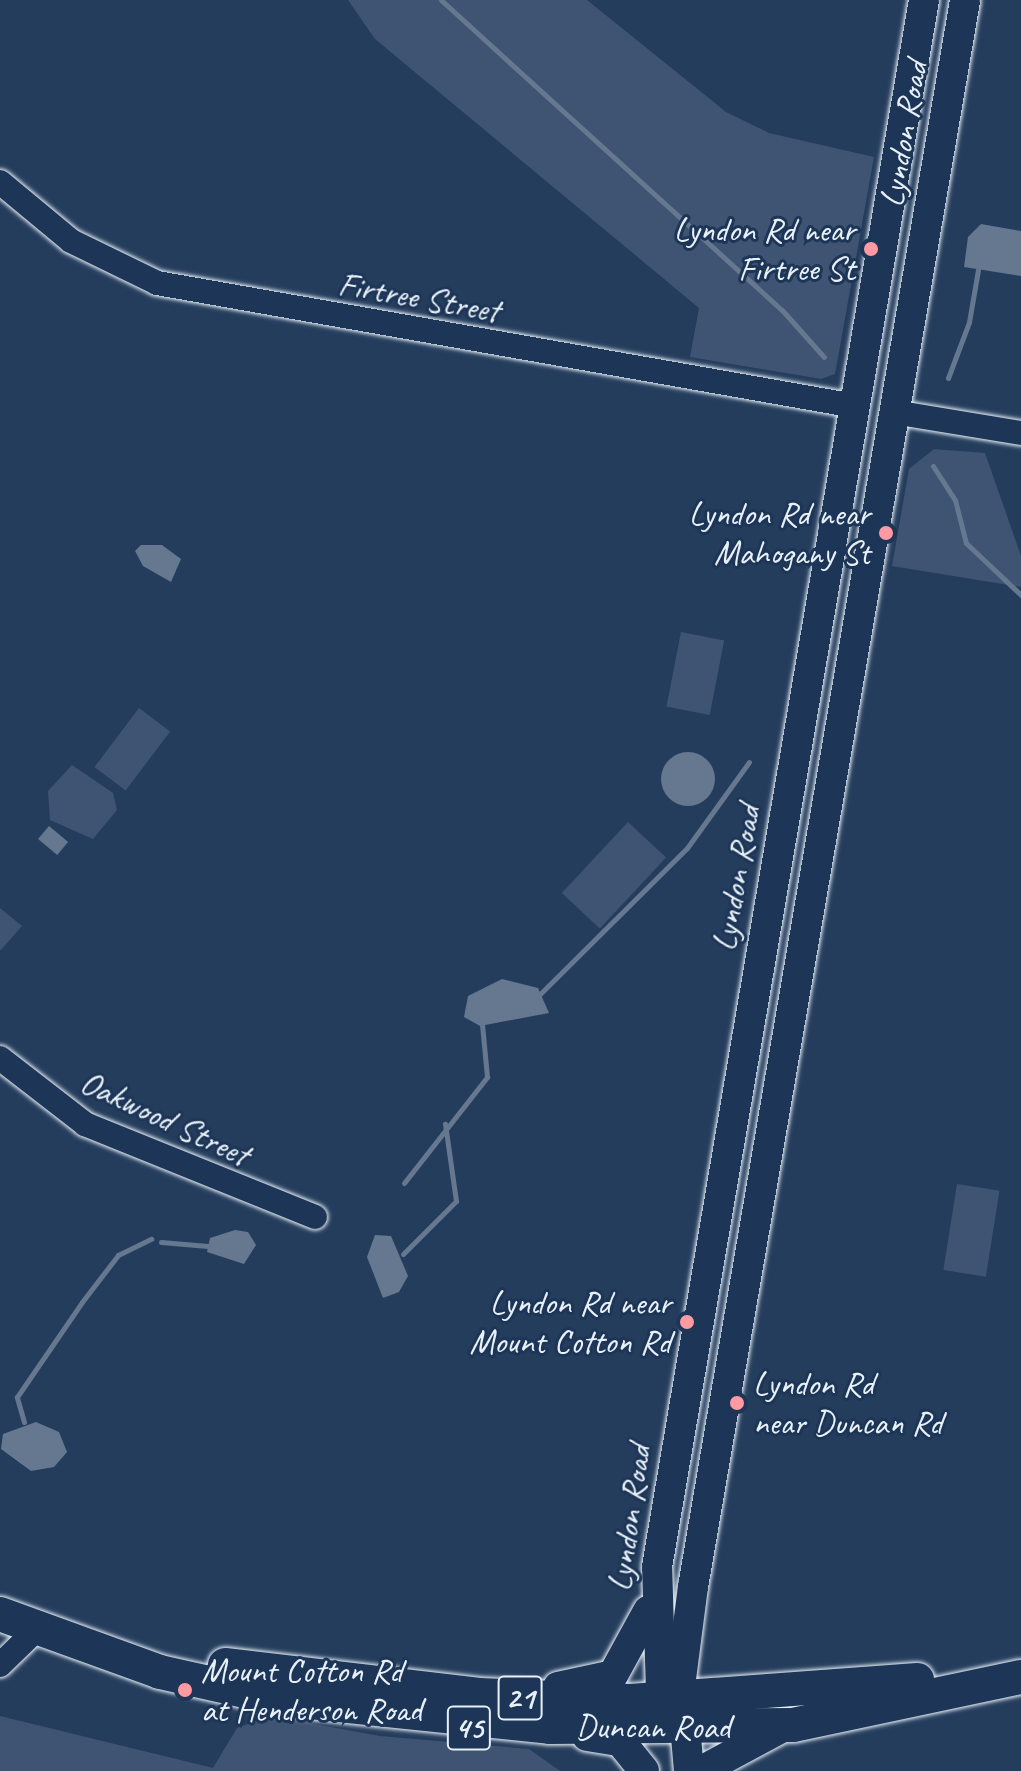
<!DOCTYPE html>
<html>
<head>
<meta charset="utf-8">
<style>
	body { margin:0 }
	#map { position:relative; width:1021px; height:1771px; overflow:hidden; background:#253d5d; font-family:Caveat,sans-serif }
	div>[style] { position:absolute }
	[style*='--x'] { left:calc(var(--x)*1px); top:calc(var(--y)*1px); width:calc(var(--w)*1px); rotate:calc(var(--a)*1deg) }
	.green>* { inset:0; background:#3e5472; transform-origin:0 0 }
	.water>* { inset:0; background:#657890; transform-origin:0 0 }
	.round { border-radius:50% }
	.stream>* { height:5px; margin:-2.5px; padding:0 2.5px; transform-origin:2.5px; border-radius:2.5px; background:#657890 }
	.roads { filter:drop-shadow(0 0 2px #e8f1f8) drop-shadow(0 0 2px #e8f1f8) }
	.minor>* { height:24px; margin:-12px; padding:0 12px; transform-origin:12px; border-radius:12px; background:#1d3557 }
	.major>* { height:30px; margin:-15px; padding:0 15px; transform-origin:15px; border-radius:15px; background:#1d3557 }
	.highway>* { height:34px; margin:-17px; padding:0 17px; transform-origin:17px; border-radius:17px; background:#1d3557 }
	.dots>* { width:22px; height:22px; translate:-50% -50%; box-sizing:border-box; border:4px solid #1d3557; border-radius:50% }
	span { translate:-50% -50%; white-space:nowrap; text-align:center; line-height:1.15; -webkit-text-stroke:6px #1d3557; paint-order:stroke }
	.shield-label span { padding:2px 6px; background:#1d3557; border:2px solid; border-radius:6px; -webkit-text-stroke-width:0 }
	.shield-label { font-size:32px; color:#e8f1f8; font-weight:700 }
	.street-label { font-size:34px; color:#e8f1f8 }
	.poi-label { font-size:34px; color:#e8f1f8 }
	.right { translate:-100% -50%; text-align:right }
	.left { translate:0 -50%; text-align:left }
</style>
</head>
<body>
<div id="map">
	<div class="green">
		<i style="clip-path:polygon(348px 0,587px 0,726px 112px,769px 133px,874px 157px,835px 374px,821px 379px,690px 357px,699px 308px,375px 39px)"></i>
		<i style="clip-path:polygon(934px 449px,985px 453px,1021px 556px,1021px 587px,892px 566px,909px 469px)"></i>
		<i style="left:681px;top:632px;width:44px;height:76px;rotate:11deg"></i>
		<i style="left:139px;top:708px;width:39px;height:74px;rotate:37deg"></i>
		<i style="clip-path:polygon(72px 765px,113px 793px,117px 810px,93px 839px,50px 820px,48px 791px)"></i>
		<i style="left:628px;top:822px;width:52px;height:97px;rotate:43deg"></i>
		<i style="clip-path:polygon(0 908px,22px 926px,0 951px)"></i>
		<i style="left:957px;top:1184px;width:43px;height:87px;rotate:9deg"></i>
		<i style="clip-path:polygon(0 1716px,213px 1768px,237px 1728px,270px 1716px,380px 1736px,529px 1749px,560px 1771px,0 1771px)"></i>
	</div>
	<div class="water">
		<i style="clip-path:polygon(981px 224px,1021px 231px,1021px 276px,964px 267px,968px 237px)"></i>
		<i style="clip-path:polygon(141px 545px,162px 545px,181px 559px,171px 582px,143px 566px,135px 551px)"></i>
		<i class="round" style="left:661px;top:752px;width:54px;height:54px"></i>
		<i style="left:49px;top:826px;width:25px;height:17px;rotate:40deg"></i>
		<i style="clip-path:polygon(502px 979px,538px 988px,549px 1013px,480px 1026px,464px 1017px,468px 996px)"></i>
		<i style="clip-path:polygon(235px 1230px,248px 1232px,256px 1245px,244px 1264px,207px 1252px,210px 1238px)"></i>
		<i style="clip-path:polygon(375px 1235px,391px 1236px,408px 1276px,399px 1292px,383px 1298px,367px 1257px)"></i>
		<i style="clip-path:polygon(36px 1422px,59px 1432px,67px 1452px,54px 1467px,31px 1471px,1px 1449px,3px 1434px)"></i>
	</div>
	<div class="stream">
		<i style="--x:441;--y:0;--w:461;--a:42.3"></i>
		<i style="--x:782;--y:310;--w:63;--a:48.2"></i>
		<i style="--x:948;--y:378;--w:60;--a:-69.4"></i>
		<i style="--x:969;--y:322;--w:53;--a:-80.2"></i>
		<i style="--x:933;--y:466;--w:40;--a:57.1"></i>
		<i style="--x:955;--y:500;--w:44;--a:75.7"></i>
		<i style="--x:966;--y:543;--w:76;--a:43.4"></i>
		<i style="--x:537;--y:997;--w:211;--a:-44.8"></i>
		<i style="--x:687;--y:848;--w:106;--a:-54.2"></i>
		<i style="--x:404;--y:1183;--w:135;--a:-51.9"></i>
		<i style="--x:487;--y:1077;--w:53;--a:-95.4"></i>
		<i style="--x:161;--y:1242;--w:47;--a:4.9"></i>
		<i style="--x:403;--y:1254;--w:75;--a:-45"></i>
		<i style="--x:456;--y:1201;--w:78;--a:-98.1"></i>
		<i style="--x:24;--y:1422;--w:26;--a:-106"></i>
		<i style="--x:17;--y:1397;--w:115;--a:-55.6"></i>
		<i style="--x:82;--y:1302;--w:59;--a:-52.5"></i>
		<i style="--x:118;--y:1255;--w:37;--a:-26"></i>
	</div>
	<div class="roads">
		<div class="minor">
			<i style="--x:0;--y:182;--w:92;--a:39.7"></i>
			<i style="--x:71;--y:241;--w:96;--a:26"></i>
			<i style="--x:157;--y:283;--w:709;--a:9.99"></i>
			<i style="--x:894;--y:412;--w:129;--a:9.4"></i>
			<i style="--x:0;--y:1058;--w:108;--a:37.8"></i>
			<i style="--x:85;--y:1124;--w:248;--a:22"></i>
			<i style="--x:0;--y:1665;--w:50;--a:-44.2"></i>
		</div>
		<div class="major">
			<i style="--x:558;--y:1687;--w:56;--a:-12.3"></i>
			<i style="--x:613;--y:1675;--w:73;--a:-61.3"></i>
			<i style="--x:662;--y:1723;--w:156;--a:-91.8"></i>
			<i style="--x:657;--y:1567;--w:1590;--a:-80.33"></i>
			<i style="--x:587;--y:1736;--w:33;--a:9"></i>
			<i style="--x:620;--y:1741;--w:38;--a:51"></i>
			<i style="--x:689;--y:1771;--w:92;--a:-95"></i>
			<i style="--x:681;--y:1679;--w:93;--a:-82.6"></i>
			<i style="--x:693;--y:1587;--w:1610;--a:-80.27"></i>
			<i style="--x:701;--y:1771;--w:89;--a:-28.3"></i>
		</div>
		<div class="highway">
			<i style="--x:0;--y:1614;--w:170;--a:19.9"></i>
			<i style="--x:160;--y:1672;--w:124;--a:12.6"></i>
			<i style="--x:281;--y:1699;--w:270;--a:5.9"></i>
			<i style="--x:550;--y:1727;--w:243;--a:-0.5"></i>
			<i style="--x:793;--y:1725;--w:233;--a:-11.9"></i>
			<i style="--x:225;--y:1665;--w:256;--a:6.7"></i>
			<i style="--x:479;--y:1695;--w:151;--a:2.3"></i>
			<i style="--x:630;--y:1701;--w:288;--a:-4.2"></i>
		</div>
	</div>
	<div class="dots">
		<i style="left:871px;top:249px;background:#ff9aa2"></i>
		<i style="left:886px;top:533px;background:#ff9aa2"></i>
		<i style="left:687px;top:1322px;background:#ff9aa2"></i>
		<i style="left:737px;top:1403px;background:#ff9aa2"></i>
		<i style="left:185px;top:1690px;background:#ff9aa2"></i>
	</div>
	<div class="shield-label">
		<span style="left:520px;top:1698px">21</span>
		<span style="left:469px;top:1728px">45</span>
	</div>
	<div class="street-label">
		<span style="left:903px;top:134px;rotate:-80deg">Lyndon Road</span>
		<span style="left:419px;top:297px;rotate:10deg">Firtree Street</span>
		<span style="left:736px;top:878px;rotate:-80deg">Lyndon Road</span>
		<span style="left:165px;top:1118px;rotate:25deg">Oakwood Street</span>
		<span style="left:629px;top:1518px;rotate:-82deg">Lyndon Road</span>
		<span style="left:653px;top:1727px">Duncan Road</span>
	</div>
	<div class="poi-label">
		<span class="right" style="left:855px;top:249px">Lyndon Rd near<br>Firtree St</span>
		<span class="right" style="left:870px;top:533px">Lyndon Rd near<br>Mahogany St</span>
		<span class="right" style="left:671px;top:1322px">Lyndon Rd near<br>Mount Cotton Rd</span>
		<span class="left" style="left:753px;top:1403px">Lyndon Rd<br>near Duncan Rd</span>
		<span class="left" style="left:201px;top:1690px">Mount Cotton Rd<br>at Henderson Road</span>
	</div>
</div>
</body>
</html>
